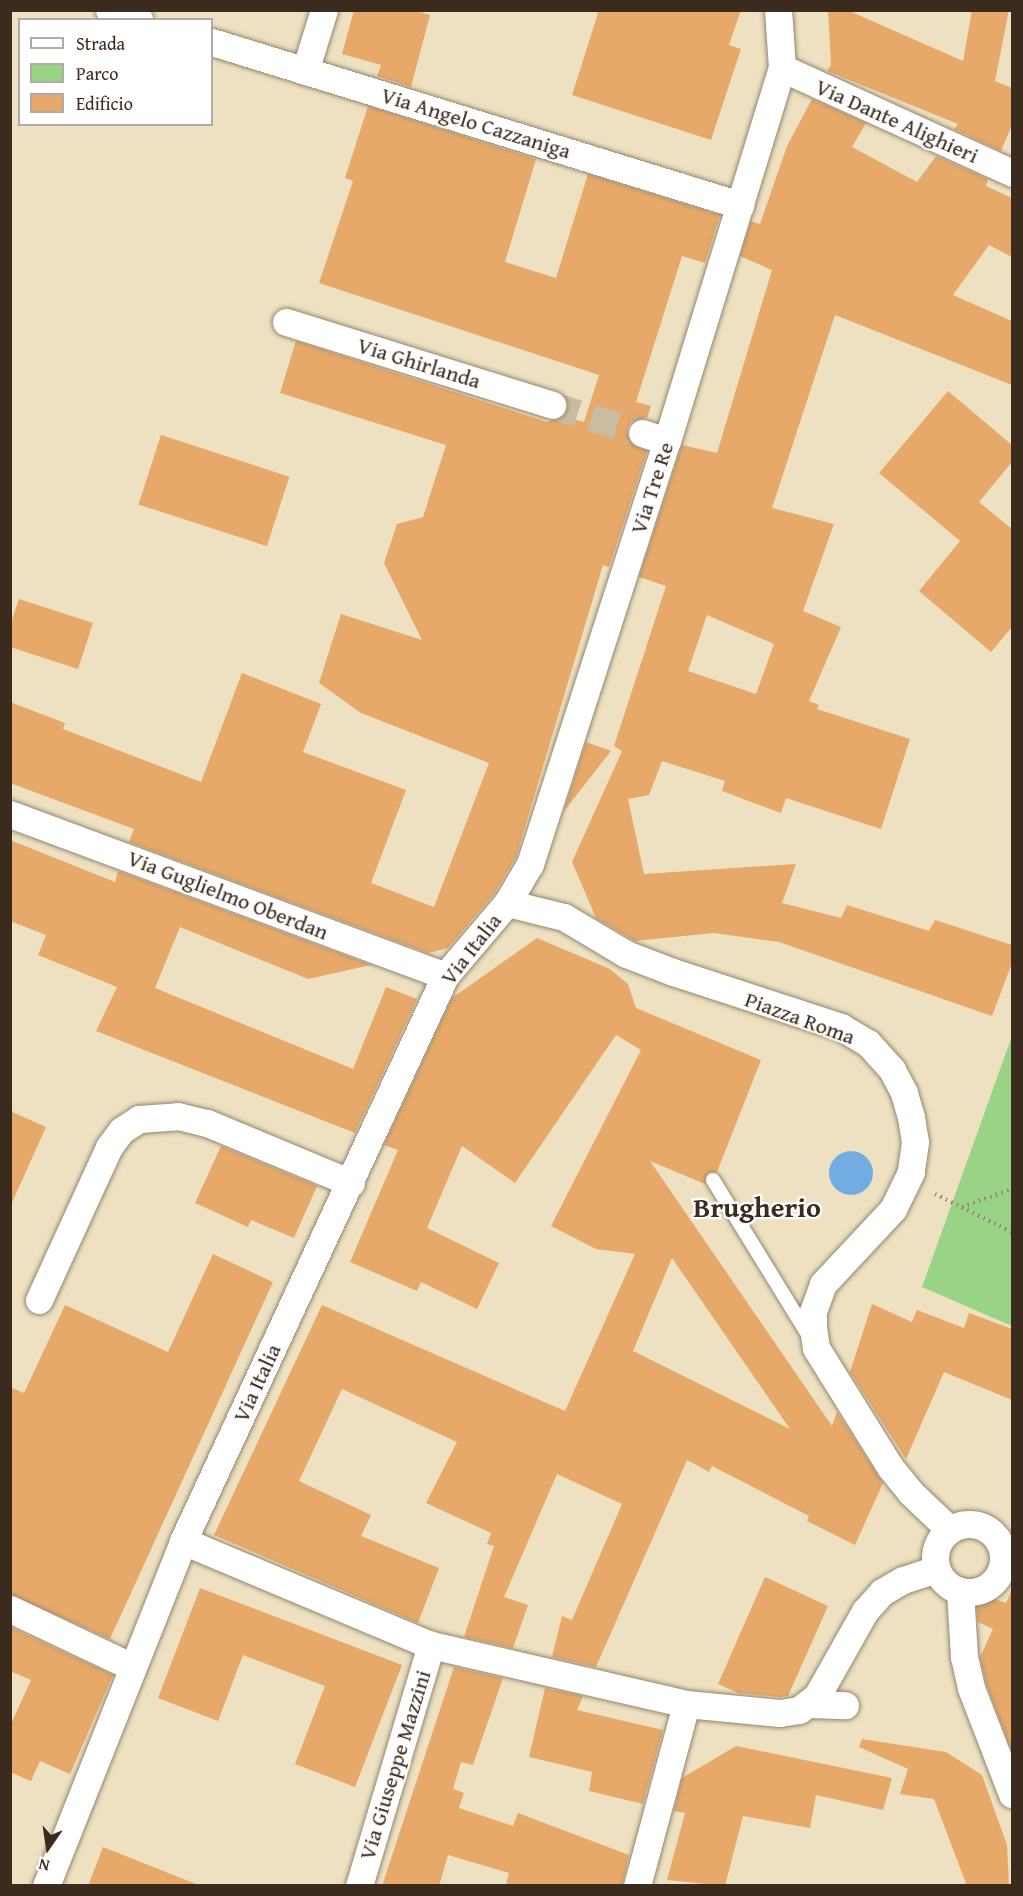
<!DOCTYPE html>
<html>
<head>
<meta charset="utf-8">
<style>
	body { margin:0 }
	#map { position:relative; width:1023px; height:1896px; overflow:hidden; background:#ede1c1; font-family:"Gentium Book Plus",serif }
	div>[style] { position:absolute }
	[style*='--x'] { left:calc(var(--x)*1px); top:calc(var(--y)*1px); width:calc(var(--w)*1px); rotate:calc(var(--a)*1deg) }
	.green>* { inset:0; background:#98d386 }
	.water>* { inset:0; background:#73ace3 }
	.round { border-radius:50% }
	.building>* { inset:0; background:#e7a969; transform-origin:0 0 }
	.street-tunnel>* { height:27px; margin-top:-13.5px; transform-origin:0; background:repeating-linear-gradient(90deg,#c9bca0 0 27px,transparent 0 41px) }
	.path>* { height:4px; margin-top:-2px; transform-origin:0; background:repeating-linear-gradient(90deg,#948670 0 1.5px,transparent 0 6px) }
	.roads { filter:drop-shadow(0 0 2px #948670) drop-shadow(0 0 2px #948670) }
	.lane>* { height:14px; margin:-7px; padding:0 7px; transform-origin:7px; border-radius:7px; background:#fff }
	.street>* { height:27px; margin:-13.5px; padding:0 13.5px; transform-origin:13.5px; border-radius:13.5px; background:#fff }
	.street>.ring { margin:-13.5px; padding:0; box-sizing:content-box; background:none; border:27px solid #fff; border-radius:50% }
	span { translate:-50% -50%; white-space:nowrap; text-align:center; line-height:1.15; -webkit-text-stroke:4.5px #fff; paint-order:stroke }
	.street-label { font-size:22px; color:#3b2a1e }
	.district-label { font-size:28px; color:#3b2a1e; font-weight:700 }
	.frame { position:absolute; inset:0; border:12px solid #3b2a1e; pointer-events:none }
	.legend { position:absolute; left:18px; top:18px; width:195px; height:108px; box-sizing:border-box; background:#fff; border:2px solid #b1aaa5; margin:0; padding:8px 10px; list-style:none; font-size:18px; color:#3b2a1e }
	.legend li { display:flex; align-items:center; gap:12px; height:30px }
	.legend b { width:30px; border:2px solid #b1aaa5 }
	.north { position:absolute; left:18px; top:1818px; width:60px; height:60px; -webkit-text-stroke:4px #fff; paint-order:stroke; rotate:193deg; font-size:16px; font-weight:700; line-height:24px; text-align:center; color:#3b2a1e }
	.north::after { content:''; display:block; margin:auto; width:21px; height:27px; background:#3b2a1e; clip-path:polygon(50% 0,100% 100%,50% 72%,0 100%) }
</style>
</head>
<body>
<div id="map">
	<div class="green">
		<i style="clip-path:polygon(1012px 1036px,1012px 1326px,922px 1287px)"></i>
	</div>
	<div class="water">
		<i class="round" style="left:829px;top:1151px;width:44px;height:44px"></i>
	</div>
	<div class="building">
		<i style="clip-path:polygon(354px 10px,413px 10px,430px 15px,411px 87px,377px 76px,381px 65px,342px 54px)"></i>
		<i style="clip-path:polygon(599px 10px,741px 10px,729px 45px,741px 49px,711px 140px,572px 95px)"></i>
		<i style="clip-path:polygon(828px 10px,847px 10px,963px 61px,972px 10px,1009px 10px,995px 81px,1012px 88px,1012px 125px,1001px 151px,954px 129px,958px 124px,827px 71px,831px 65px)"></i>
		<i style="clip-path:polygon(evenodd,812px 99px,866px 123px,852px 147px,917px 182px,936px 156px,988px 179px,986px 186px,1012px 198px,1012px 257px,989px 245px,953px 295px,1012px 321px,1012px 385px,835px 315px,772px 508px,834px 524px,803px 611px,841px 627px,809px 701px,819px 705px,817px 709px,910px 739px,881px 829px,786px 798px,781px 813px,722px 791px,725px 781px,662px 761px,649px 795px,628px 799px,644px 874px,796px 864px,782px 903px,841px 918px,847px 905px,929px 931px,935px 920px,1012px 945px,1012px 963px,992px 1016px,779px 942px,714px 933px,635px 941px,596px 918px,572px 862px,622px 751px,614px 746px,666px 586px,639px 577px,682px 445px,717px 453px,772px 270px,740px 256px,751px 221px,760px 224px,787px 146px,812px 99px,707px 615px,774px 644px,756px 694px,688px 671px,707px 615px)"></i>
		<i style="clip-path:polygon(368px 106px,536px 159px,505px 262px,556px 278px,588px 174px,720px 215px,705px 263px,682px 256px,636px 402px,651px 406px,647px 418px,632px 421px,627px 429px,630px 443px,647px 451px,609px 567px,603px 565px,516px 857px,494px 894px,448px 948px,428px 953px,129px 842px,134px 829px,10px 783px,10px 702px,65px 723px,63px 729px,201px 782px,242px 673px,321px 704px,303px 752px,406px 790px,371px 883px,434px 907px,489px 763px,361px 713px,319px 683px,341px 614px,422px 640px,384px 563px,397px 524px,423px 517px,446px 445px,280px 393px,296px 341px,547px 422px,563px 416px,584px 422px,599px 375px,319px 283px,353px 181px,345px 178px)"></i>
		<i style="clip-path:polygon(948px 391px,1012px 445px,1012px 462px,979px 502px,1012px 529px,1012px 627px,991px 652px,919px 591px,960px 541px,879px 473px)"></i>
		<i style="left:161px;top:435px;width:135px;height:73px;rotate:18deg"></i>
		<i style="clip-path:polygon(19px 599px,93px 623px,78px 669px,10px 647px,10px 626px)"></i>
		<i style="clip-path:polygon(586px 742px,611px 751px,564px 811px)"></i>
		<i style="clip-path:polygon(10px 840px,115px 882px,118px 871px,371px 965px,308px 979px,180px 927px,155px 988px,353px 1069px,386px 987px,417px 999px,355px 1133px,96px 1031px,117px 987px,38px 955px,46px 935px,10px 921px)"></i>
		<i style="clip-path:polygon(evenodd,537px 938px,610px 969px,628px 984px,636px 1008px,761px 1060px,717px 1172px,708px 1173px,705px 1184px,650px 1161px,832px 1426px,837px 1412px,883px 1483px,855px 1545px,807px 1521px,809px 1516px,712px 1466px,709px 1472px,687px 1460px,596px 1667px,552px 1657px,562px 1616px,572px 1620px,622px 1504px,557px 1474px,504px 1597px,528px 1605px,513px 1648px,464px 1637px,494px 1546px,487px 1544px,491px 1533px,426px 1503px,457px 1442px,342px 1389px,299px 1481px,371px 1515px,361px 1536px,439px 1568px,418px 1623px,214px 1535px,322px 1305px,565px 1411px,635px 1254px,596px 1249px,551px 1226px,641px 1050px,616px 1035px,515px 1183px,462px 1146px,427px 1228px,499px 1263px,477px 1309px,421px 1282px,417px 1291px,350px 1262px,398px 1150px,384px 1145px,452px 998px,537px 938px,672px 1258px,790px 1429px,633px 1351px,672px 1258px)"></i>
		<i style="clip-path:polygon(10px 1111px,46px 1127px,10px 1207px)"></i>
		<i style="clip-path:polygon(221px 1146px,317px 1186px,294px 1238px,251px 1220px,248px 1227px,195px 1203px)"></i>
		<i style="clip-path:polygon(213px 1254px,273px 1282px,110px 1639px,10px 1594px,10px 1387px,24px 1393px,65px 1305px,168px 1352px)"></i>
		<i style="clip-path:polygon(872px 1304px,912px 1322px,917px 1310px,964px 1328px,969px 1313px,1012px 1329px,1012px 1400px,944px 1372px,906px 1459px,850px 1372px)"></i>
		<i style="clip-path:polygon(765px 1577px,828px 1606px,788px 1696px,780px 1697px,738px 1693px,718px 1684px)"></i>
		<i style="clip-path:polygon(200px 1588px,402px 1665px,355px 1787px,295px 1764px,325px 1686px,243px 1655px,218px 1721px,158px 1698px)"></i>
		<i style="clip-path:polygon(1012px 1589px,1012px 1752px,986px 1683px,980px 1657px,993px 1629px,978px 1622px,976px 1600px,983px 1595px,1006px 1603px)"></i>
		<i style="clip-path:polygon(10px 1627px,113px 1675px,70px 1774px,40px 1761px,31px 1781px,10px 1772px,10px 1726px,31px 1680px,10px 1671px)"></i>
		<i style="clip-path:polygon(454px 1667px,503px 1678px,473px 1765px,461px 1762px,453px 1789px,464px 1793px,459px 1808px,513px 1826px,518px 1813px,629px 1855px,622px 1886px,506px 1886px,509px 1873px,448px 1855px,439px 1886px,382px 1886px)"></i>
		<i style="clip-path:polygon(545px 1688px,583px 1696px,577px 1710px,663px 1730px,643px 1804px,589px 1791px,592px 1772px,529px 1757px)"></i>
		<i style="clip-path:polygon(862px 1739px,946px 1752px,982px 1775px,1007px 1845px,1009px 1886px,967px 1886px,934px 1799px,900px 1794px,908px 1769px,859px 1747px)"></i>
		<i style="clip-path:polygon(736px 1746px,892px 1778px,883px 1810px,816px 1795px,810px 1828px,743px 1816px,725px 1886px,667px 1880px,685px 1813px,674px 1811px,682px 1778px)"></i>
		<i style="clip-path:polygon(103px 1847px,196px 1884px,196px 1886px,88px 1886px)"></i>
	</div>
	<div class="street-tunnel">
		<i style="--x:552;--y:405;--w:94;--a:17.3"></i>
	</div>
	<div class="path">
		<i style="--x:935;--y:1194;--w:86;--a:26.3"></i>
		<i style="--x:962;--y:1207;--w:53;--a:-19.8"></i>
	</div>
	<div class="roads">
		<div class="lane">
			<i style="--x:713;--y:1180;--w:183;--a:58.4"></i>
		</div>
		<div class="street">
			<i style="--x:109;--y:10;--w:32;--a:18"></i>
			<i style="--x:212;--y:42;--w:553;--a:17.16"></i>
			<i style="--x:782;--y:68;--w:253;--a:24.5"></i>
			<i style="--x:305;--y:71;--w:64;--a:-72.7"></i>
			<i style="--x:286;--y:322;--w:279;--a:17.3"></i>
			<i style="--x:642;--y:433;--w:26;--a:18"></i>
			<i style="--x:10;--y:814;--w:464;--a:20.4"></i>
			<i style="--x:507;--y:903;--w:59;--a:13.8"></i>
			<i style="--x:564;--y:917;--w:72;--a:30.8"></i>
			<i style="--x:626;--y:954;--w:50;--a:21"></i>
			<i style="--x:673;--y:972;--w:177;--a:18.1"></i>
			<i style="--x:841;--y:1027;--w:31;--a:31"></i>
			<i style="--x:868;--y:1043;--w:36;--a:48"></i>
			<i style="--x:892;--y:1070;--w:26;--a:62"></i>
			<i style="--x:904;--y:1093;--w:25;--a:74"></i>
			<i style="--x:911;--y:1117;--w:25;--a:81"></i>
			<i style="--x:915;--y:1142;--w:30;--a:98"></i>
			<i style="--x:911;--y:1172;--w:41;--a:115.9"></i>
			<i style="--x:893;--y:1209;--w:103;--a:133"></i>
			<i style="--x:823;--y:1284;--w:29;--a:110"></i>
			<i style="--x:813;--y:1311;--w:16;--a:90"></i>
			<i style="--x:813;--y:1327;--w:21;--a:82"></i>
			<i style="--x:816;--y:1348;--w:140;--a:58.1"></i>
			<i style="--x:890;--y:1467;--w:32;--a:51"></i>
			<i style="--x:910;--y:1492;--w:55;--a:43.5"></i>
			<i style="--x:39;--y:1300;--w:168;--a:-65.4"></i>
			<i style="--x:109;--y:1147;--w:21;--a:-53"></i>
			<i style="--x:122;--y:1130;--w:20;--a:-33"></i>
			<i style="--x:139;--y:1119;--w:39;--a:-4"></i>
			<i style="--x:178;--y:1116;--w:30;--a:14"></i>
			<i style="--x:207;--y:1123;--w:156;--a:22.6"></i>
			<i class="ring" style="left:935px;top:1524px;width:41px;height:41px"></i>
			<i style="--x:183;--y:1541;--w:269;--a:22.8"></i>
			<i style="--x:431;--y:1645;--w:262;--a:13"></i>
			<i style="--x:686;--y:1704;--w:94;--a:5.5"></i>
			<i style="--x:780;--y:1713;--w:19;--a:-9"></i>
			<i style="--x:799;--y:1710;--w:23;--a:-38"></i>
			<i style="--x:817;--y:1696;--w:98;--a:-60.5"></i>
			<i style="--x:865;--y:1611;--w:25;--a:-48"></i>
			<i style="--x:882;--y:1592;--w:24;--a:-30"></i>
			<i style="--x:903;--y:1580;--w:35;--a:-18"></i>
			<i style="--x:960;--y:1591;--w:66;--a:86.5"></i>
			<i style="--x:964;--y:1657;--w:32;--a:77"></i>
			<i style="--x:971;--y:1688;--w:114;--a:68.9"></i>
			<i style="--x:10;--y:1609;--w:133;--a:25.4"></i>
			<i style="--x:809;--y:1704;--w:36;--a:2"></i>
			<i style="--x:46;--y:1886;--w:371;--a:-68.3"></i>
			<i style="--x:183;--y:1541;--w:623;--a:-65.12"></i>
			<i style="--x:445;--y:976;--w:96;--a:-49.7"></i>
			<i style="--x:507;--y:903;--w:45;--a:-59.5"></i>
			<i style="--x:530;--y:864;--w:445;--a:-72.1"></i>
			<i style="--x:667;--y:441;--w:390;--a:-72.9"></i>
			<i style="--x:782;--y:68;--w:58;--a:-93.9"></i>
			<i style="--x:359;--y:1886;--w:252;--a:-73.4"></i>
			<i style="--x:637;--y:1886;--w:188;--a:-74.9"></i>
		</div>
	</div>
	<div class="street-label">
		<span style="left:897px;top:121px;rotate:24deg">Via Dante Alighieri</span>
		<span style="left:476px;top:123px;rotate:17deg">Via Angelo Cazzaniga</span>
		<span style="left:419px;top:363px;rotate:17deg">Via Ghirlanda</span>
		<span style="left:652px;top:488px;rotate:-72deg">Via Tre Re</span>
		<span style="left:228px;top:895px;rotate:21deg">Via Guglielmo Oberdan</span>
		<span style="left:471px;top:949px;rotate:-52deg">Via Italia</span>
		<span style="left:800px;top:1018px;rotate:20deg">Piazza Roma</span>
		<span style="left:257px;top:1383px;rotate:-65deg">Via Italia</span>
		<span style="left:395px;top:1765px;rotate:-73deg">Via Giuseppe Mazzini</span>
	</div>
	<div class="district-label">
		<span style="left:757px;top:1207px">Brugherio</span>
	</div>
	<div class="frame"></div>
	<ul class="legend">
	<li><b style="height:8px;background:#fff"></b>Strada</li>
	<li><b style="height:16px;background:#98d386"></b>Parco</li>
	<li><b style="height:16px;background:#e7a969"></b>Edificio</li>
	</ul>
	<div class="north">N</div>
</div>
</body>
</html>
